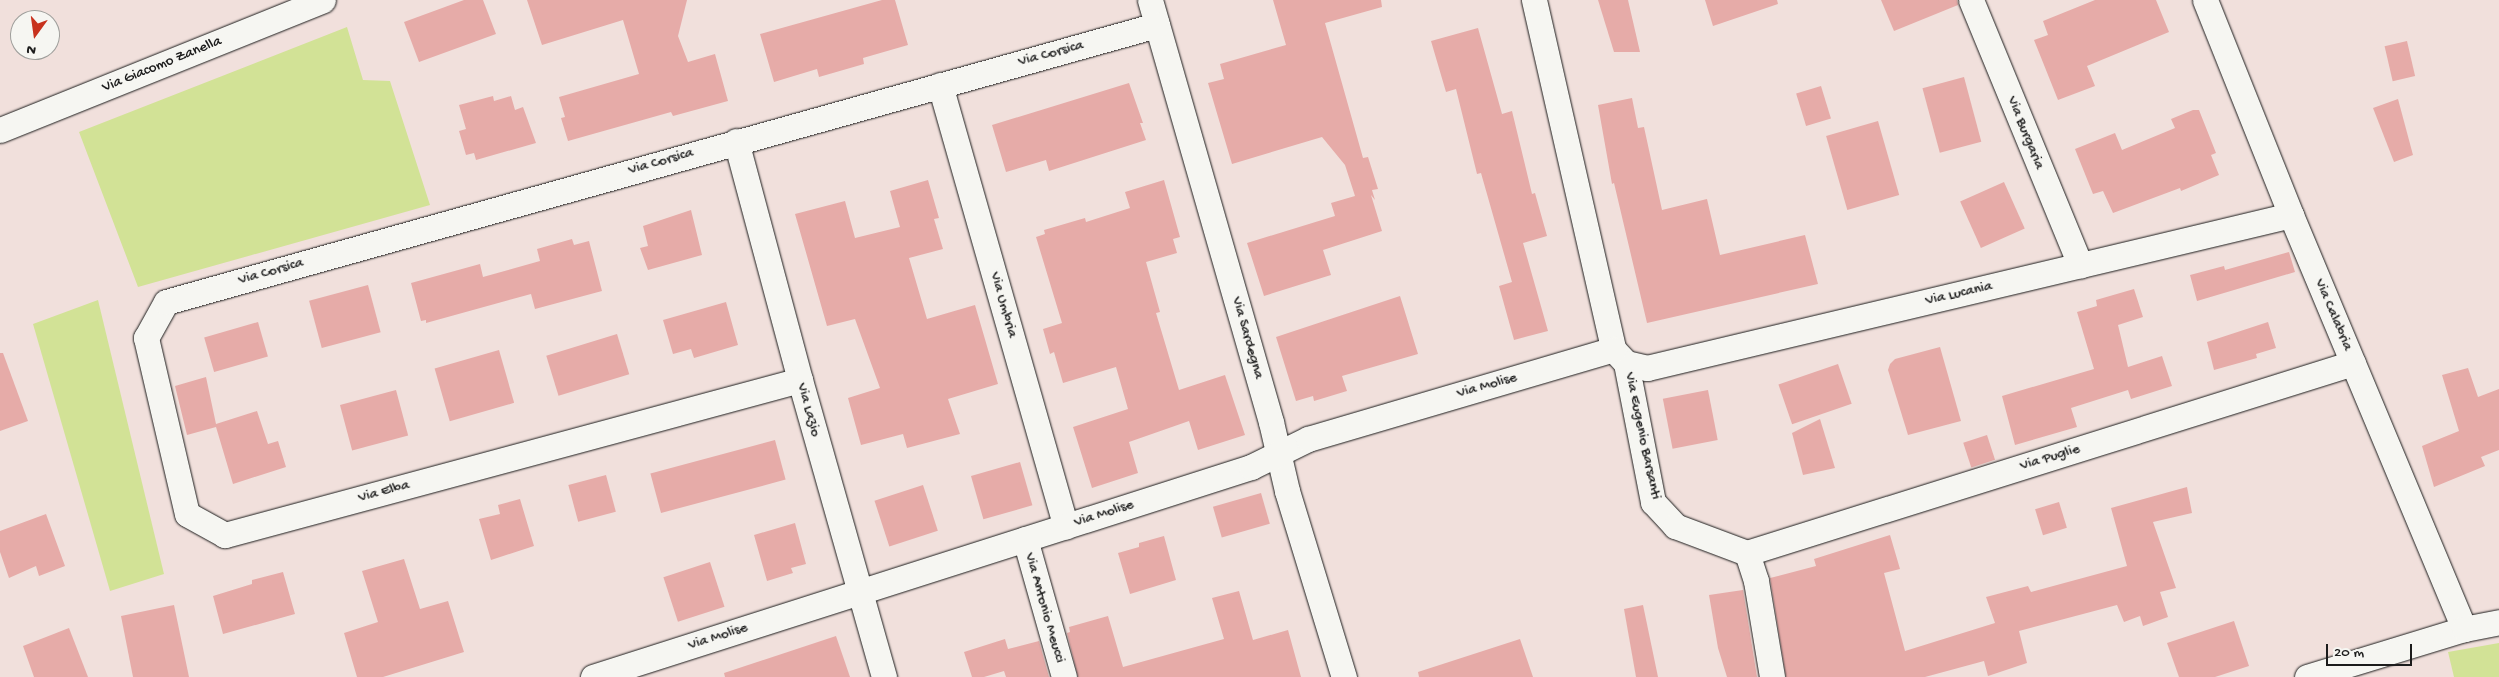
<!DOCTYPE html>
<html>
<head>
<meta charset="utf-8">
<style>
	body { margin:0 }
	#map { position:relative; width:2499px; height:677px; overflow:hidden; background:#f1e0dc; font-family:"Gochi Hand",sans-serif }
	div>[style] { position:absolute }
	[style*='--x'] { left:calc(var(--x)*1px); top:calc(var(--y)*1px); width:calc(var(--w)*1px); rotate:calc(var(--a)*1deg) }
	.green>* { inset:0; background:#d2e296 }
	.building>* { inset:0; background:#e6aba8; transform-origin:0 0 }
	.roads { filter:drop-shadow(0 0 1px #1c1c1c) drop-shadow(0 0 1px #1c1c1c) }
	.street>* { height:25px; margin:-12.5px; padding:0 12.5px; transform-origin:12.5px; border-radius:12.5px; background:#f6f6f2 }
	span { translate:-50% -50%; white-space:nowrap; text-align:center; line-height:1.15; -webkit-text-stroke:4px #f6f6f2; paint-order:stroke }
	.street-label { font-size:15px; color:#1c1c1c }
	.north { position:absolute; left:10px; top:10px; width:50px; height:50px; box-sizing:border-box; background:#f6f6f2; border:1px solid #9f9f9c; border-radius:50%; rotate:194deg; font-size:14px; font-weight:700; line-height:20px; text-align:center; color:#1c1c1c }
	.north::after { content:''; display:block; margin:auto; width:18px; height:22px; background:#c8321e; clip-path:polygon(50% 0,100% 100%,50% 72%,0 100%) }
	.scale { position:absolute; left:2326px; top:644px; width:86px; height:22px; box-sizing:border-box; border:2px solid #1c1c1c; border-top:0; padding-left:6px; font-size:15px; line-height:18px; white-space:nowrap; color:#1c1c1c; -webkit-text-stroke:4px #f6f6f2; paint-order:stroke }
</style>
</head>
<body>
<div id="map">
	<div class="green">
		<i style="clip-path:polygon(347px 27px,363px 80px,390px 81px,430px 205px,138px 287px,79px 132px)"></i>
		<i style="clip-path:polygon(98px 300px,164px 574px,110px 591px,33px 324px)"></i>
		<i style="clip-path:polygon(2499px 643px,2499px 677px,2454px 677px,2448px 652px)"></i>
	</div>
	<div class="building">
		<i style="clip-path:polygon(464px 0,483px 0,496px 34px,419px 62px,404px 22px)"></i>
		<i style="clip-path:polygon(527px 0,687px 0,678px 36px,688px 62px,715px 54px,728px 101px,673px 116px,671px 112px,568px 141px,561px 118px,565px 117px,559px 97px,639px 74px,623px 20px,542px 45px)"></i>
		<i style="clip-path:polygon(882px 0,895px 0,908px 45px,863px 58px,864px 64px,819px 77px,817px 69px,774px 82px,760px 34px)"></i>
		<i style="clip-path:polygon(1273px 0,1381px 0,1382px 7px,1325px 23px,1363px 158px,1368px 157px,1378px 189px,1372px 190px,1375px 200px,1371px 195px,1382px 231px,1323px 250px,1331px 275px,1264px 296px,1247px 243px,1335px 216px,1331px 203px,1355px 196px,1345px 165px,1322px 137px,1232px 164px,1208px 83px,1224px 79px,1220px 64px,1286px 45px)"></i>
		<i style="clip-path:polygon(1598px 0,1628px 0,1640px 52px,1614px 52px)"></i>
		<i style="clip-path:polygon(1705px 0,1777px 0,1778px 4px,1713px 26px)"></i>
		<i style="clip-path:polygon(1881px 0,1957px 0,1958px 5px,1894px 31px)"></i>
		<i style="clip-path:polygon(2095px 0,2156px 0,2169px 32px,2087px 66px,2095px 86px,2058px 100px,2034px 40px,2048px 35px,2043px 21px)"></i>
		<i style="clip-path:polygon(1478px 28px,1502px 114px,1512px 111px,1532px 194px,1535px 193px,1547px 236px,1523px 243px,1548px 331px,1514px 340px,1499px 286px,1512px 282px,1481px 173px,1477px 174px,1456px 89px,1446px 92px,1431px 41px)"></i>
		<i style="left:2407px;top:41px;width:36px;height:23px;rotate:77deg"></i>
		<i style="left:1964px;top:77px;width:67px;height:43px;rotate:75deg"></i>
		<i style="clip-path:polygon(1129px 83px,1143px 123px,1140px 123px,1146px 140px,1049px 171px,1046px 160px,1006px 172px,992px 125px)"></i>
		<i style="left:1821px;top:86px;width:34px;height:26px;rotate:73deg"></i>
		<i style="clip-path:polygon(493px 96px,494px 101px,511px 96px,515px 110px,523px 107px,536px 143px,476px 160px,474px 153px,466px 155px,459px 131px,466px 129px,459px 105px)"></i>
		<i style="clip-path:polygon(1632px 98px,1638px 128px,1644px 127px,1662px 210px,1707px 199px,1720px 255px,1805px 235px,1818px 284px,1647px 323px,1614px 183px,1612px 184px,1598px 105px)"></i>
		<i style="clip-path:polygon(2398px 99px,2413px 155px,2394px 162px,2373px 108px)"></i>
		<i style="clip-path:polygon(2193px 110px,2199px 110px,2216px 153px,2211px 155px,2219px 175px,2181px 191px,2180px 188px,2113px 213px,2103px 191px,2093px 194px,2075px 149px,2115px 133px,2122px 150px,2175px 128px,2171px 119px)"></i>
		<i style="left:1878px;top:121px;width:77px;height:54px;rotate:74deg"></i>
		<i style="clip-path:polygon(928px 180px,939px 218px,934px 219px,943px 249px,909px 258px,927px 319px,975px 305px,998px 384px,948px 399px,960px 434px,907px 448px,903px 434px,861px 445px,848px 398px,880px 388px,855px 319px,827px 326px,795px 214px,845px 201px,855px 238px,900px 227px,890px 191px)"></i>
		<i style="clip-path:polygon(1164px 180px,1180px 237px,1173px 239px,1177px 253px,1146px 262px,1160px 312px,1156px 313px,1179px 390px,1225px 375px,1245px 435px,1198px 450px,1189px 421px,1129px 442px,1138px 473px,1092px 488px,1073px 427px,1128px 409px,1116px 367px,1063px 383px,1054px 352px,1050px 354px,1043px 329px,1062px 323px,1036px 237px,1045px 234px,1044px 230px,1085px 218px,1086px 222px,1130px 208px,1125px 192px)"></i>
		<i style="left:2004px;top:182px;width:51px;height:48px;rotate:66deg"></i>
		<i style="clip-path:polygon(691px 210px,702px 255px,648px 270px,640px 248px,648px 246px,643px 226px)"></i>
		<i style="clip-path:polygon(572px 239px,574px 245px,589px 241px,602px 291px,535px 309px,531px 294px,426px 323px,426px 320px,421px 321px,411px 283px,480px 264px,483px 277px,540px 261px,537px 249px)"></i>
		<i style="clip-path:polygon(2289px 252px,2295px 272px,2197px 301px,2190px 275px,2224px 266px,2225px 270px)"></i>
		<i style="left:368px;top:285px;width:49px;height:61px;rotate:75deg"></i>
		<i style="clip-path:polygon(2134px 289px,2143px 317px,2118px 325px,2128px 367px,2162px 356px,2172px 386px,2131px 399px,2128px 390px,2071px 408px,2077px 427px,2015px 445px,2002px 396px,2094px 369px,2077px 312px,2097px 306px,2096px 300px)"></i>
		<i style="clip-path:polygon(1400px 296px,1418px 354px,1342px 376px,1347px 391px,1314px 401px,1313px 396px,1296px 401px,1276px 337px)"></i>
		<i style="clip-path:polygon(726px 302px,738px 345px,694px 358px,691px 349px,673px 354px,663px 320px)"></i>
		<i style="left:258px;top:322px;width:36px;height:56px;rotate:74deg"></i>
		<i style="clip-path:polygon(2268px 322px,2276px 348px,2256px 354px,2257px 358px,2214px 370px,2207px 342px)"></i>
		<i style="left:617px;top:334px;width:42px;height:74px;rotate:73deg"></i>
		<i style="clip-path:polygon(1940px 347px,1961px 421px,1908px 435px,1888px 370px,1890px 364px,1895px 359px)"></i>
		<i style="left:499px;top:350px;width:55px;height:67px;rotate:74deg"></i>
		<i style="clip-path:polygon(0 353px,3px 353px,28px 421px,0 431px)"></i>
		<i style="left:1838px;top:364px;width:42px;height:63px;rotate:71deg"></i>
		<i style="clip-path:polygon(2468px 368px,2478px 397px,2499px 389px,2499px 450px,2481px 457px,2485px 466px,2434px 487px,2422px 446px,2459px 431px,2442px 375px)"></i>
		<i style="clip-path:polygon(206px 377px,216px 424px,257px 411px,268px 444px,278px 441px,286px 467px,233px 484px,216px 427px,187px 435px,175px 386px)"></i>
		<i style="left:396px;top:390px;width:47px;height:58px;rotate:75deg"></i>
		<i style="left:1708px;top:390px;width:51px;height:46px;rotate:79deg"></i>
		<i style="clip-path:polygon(1820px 419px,1835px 468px,1803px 475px,1792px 433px)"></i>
		<i style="left:1987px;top:435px;width:26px;height:25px;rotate:72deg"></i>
		<i style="left:775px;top:440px;width:41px;height:129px;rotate:75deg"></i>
		<i style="left:1020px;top:462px;width:45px;height:51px;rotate:74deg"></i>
		<i style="left:606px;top:475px;width:38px;height:39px;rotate:75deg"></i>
		<i style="left:923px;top:485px;width:48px;height:51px;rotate:72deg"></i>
		<i style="clip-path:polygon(2187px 487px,2192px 513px,2153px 522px,2176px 588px,2160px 592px,2168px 617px,2143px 626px,2140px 616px,2124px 622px,2117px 605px,2019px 631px,2027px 663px,1988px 676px,1984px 661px,1925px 677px,1786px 677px,1770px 578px,1816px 566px,1814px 559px,1890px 535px,1900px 569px,1884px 573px,1905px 651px,1995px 623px,1986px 597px,2028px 586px,2031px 592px,2127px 566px,2111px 508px)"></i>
		<i style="left:1261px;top:493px;width:32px;height:50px;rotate:74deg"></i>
		<i style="clip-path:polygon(520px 499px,534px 546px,491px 560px,479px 519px,500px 514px,498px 505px)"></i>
		<i style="left:2059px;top:502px;width:27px;height:25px;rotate:73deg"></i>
		<i style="clip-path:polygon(46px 514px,65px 566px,39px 576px,36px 566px,9px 578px,0 552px,0 531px)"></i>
		<i style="clip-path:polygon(795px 523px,806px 564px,791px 568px,793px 573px,767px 581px,754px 535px)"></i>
		<i style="clip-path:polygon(1164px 536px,1176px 580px,1130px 594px,1118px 553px,1139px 547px,1139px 543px)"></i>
		<i style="clip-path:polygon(404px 559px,420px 609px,448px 601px,464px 652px,383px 677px,357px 677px,344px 633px,378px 622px,362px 571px)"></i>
		<i style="left:710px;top:562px;width:47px;height:49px;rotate:72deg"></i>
		<i style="clip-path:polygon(283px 572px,295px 614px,223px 634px,213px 596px,252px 584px,252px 580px)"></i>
		<i style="clip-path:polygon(1743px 590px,1757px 677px,1727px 677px,1718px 648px,1709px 595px)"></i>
		<i style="clip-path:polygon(1239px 591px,1253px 640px,1288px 630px,1301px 677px,1078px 677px,1067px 633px,1070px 632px,1069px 627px,1108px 616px,1123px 667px,1224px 639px,1212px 598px)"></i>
		<i style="clip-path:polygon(174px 605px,189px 677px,133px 677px,121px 616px)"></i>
		<i style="clip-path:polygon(1643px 605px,1658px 677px,1636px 677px,1624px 609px)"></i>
		<i style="clip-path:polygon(2234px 621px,2249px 666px,2215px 677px,2179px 677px,2167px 643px)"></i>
		<i style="clip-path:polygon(69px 628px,88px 677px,34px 677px,23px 646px)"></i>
		<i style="clip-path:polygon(836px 636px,850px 677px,725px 677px,724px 673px)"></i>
		<i style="clip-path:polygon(1005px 639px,1008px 649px,1039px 641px,1049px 677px,1006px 677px,1004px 671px,984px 677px,972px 677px,964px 652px)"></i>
		<i style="clip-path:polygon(1520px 639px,1533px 677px,1419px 677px,1418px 672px)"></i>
	</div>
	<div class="roads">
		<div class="street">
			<i style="--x:1150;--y:0;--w:439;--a:74"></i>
			<i style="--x:1271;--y:422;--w:71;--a:76.9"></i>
			<i style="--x:1287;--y:491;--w:195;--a:73"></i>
			<i style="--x:1534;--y:0;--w:358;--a:77.2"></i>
			<i style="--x:1613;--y:349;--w:19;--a:47"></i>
			<i style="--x:1626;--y:363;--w:142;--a:79"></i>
			<i style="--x:1653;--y:502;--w:33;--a:47"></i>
			<i style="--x:1675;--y:526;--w:77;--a:20.6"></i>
			<i style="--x:1971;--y:0;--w:287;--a:67.6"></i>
			<i style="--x:2205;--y:0;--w:232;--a:68.2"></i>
			<i style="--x:2291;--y:215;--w:449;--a:67.3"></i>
			<i style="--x:940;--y:85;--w:459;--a:74.1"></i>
			<i style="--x:0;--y:130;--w:348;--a:-21.9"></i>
			<i style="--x:736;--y:141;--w:247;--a:75"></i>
			<i style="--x:800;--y:380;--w:309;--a:74.2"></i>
			<i style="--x:1626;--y:363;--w:22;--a:13"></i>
			<i style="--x:1647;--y:368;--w:662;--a:-13.36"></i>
			<i style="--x:800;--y:380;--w:596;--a:164.91"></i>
			<i style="--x:225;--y:535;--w:43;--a:-151.1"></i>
			<i style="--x:187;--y:514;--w:181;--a:-103.1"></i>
			<i style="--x:146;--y:338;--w:41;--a:-60.9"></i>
			<i style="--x:166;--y:302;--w:1029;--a:-15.62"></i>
			<i style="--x:1025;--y:539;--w:143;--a:74.2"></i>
			<i style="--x:1747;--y:553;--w:635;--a:-17.41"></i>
			<i style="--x:1747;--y:553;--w:29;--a:72"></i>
			<i style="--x:1756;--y:581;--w:97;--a:80.5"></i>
			<i style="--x:593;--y:677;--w:691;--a:-17.7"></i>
			<i style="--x:1251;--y:467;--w:64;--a:-26.2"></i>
			<i style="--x:1308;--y:439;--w:318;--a:-16.4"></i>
			<i style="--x:2307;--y:677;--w:164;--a:-17"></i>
			<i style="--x:2464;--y:629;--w:36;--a:-11"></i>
		</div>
	</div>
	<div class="street-label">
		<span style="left:1051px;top:54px;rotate:-15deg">Via Corsica</span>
		<span style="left:162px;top:65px;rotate:-22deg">Via Giacomo Zanella</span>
		<span style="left:2025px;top:133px;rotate:68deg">Via Burgaria</span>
		<span style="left:661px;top:162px;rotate:-16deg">Via Corsica</span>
		<span style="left:271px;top:272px;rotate:-16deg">Via Corsica</span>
		<span style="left:1959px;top:294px;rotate:-13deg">Via Lucania</span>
		<span style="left:1003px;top:305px;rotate:74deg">Via Umbria</span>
		<span style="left:2333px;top:315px;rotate:67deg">Via Calabria</span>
		<span style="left:1247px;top:338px;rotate:74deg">Via Sardegna</span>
		<span style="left:1487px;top:386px;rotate:-16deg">Via Molise</span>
		<span style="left:808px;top:410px;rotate:74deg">Via Lazio</span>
		<span style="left:1642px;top:436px;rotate:78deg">Via Eugenio Barsanti</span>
		<span style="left:2050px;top:458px;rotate:-17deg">Via Puglie</span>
		<span style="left:384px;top:492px;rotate:-15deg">Via Elba</span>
		<span style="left:1104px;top:514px;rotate:-18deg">Via Molise</span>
		<span style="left:1044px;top:608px;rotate:74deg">Via Antonio Meucci</span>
		<span style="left:718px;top:637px;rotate:-18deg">Via Molise</span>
	</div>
	<div class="north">N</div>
	<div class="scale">20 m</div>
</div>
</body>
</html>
